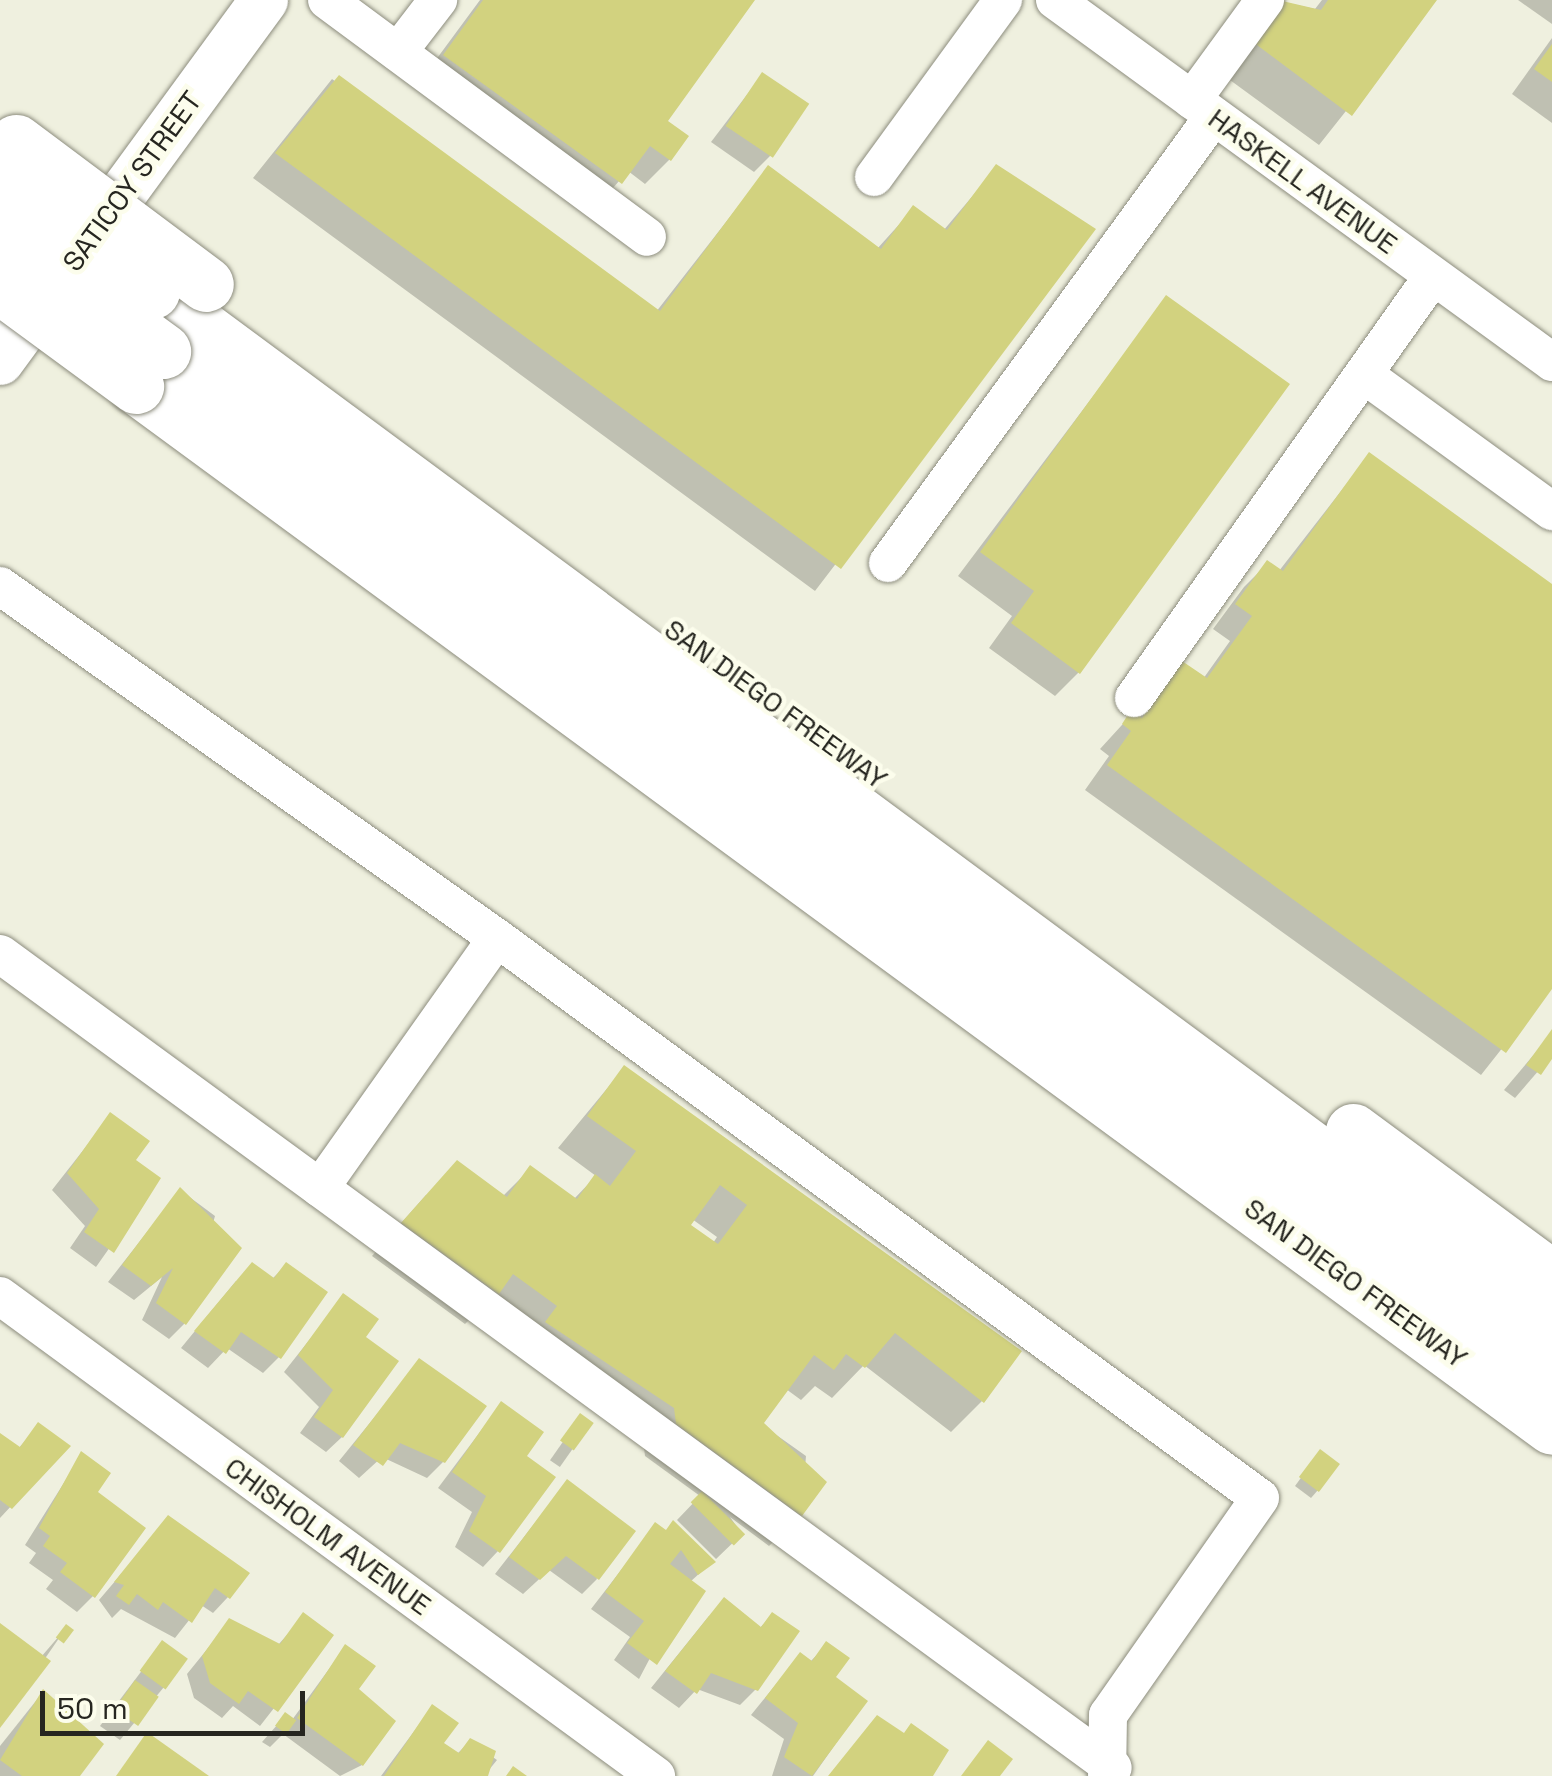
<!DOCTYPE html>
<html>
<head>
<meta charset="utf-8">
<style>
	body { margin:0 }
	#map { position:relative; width:1552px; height:1776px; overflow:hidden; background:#eff0df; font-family:"Space Grotesk",sans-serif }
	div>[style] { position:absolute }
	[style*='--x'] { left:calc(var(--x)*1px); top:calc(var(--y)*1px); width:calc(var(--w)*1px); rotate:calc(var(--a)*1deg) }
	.shadow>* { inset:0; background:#0003; transform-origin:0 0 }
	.building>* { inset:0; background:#d2d27f; transform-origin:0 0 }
	.roads { filter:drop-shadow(0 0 2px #8d8d7e) drop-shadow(0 0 2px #8d8d7e) }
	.minor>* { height:38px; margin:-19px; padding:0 19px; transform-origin:19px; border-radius:19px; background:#fff }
	.major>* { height:48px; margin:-24px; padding:0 24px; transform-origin:24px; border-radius:24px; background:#fff }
	.highway>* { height:55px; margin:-27.5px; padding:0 27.5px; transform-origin:27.5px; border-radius:27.5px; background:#fff }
	.bridges { filter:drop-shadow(0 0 2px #8d8d7e) drop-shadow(0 0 2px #8d8d7e) }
	.highway-bridge>* { height:55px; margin:-27.5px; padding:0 27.5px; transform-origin:27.5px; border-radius:27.5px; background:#fff }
	span { translate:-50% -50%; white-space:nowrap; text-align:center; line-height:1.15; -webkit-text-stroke:9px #fcfdec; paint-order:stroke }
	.street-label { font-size:28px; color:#262620 }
	.scale { position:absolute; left:40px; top:1691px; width:265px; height:45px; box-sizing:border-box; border:5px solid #262620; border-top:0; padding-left:12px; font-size:30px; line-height:35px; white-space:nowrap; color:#262620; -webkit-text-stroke:8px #fcfdec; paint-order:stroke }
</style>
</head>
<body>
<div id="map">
	<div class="shadow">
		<i style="clip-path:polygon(480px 0,752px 0,665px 122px,686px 137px,669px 160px,645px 184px,628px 171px,596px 207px,421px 80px)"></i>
		<i style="clip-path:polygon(1274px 0,1315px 9px,1322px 0,1434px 0,1319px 145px,1219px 72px)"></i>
		<i style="clip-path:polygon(1518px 0,1552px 0,1552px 24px)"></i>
		<i style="clip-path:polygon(1552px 38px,1552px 123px,1512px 94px)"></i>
		<i style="clip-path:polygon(762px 75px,770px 156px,754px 172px,711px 142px)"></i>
		<i style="clip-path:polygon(332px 79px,656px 312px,768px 168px,877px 249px,913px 209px,943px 231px,997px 167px,1092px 229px,815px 591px,253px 178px)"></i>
		<i style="clip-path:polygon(1167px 298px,1079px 672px,1055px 696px,989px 648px,1012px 616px,958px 576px)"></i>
		<i style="clip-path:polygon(1369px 455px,1552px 587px,1552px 985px,1481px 1075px,1085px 790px,1109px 756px,1100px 749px,1132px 714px,1137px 718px,1159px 688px,1203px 679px,1230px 641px,1213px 629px,1244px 587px,1268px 563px,1279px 571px)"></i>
		<i style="clip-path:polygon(1552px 1033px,1552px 1055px,1515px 1098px,1504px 1090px)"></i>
		<i style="clip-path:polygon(evenodd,624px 1068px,982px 1401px,951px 1432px,864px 1365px,832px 1398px,815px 1386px,801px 1400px,786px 1389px,761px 1424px,806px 1456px,801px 1515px,769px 1546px,730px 1517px,742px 1534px,716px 1559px,677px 1520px,700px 1496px,645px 1456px,643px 1440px,516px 1355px,528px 1339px,483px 1306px,465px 1324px,372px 1256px,426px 1195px,502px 1197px,530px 1169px,573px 1200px,596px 1176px,558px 1148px,624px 1068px,692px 1219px,717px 1237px,713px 1243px,688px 1225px,692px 1219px)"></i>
		<i style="clip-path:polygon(110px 1116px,133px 1160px,158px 1179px,96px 1267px,70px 1248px,85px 1226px,52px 1190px)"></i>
		<i style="clip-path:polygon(180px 1190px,215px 1216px,184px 1324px,169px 1339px,142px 1320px,162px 1277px,134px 1300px,108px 1282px)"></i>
		<i style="clip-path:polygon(286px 1265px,279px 1357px,263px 1373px,227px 1348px,208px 1368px,181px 1348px,236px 1281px,272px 1279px)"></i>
		<i style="clip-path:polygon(344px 1296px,362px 1338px,342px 1437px,326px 1452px,300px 1433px,319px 1407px,284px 1372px)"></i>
		<i style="clip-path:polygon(420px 1361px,443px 1462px,427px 1478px,382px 1457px,359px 1478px,339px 1461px)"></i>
		<i style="clip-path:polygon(501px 1404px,523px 1456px,498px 1551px,483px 1567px,455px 1547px,472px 1512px,438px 1488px)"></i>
		<i style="left:581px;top:1416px;width:12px;height:54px;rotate:35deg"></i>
		<i style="clip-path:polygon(39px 1425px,67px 1446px,0 1518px,0 1434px,18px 1449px)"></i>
		<i style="clip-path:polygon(82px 1454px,94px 1493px,93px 1596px,77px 1612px,46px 1589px,53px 1580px,29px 1563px,36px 1553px,25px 1545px)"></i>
		<i style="clip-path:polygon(1314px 1460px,1318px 1490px,1311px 1498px,1295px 1486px)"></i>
		<i style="clip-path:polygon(567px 1482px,597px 1579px,582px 1594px,549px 1570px,523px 1594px,495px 1574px)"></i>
		<i style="clip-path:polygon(169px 1518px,228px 1597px,213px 1613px,201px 1605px,175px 1638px,121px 1609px,112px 1618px,99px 1600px)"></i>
		<i style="clip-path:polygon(656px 1525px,712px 1562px,690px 1582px,639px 1679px,614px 1660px,630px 1637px,591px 1609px)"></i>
		<i style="clip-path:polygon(772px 1615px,756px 1689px,740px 1705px,697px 1689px,679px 1708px,651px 1688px,709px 1616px,759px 1629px)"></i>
		<i style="clip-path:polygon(304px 1616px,331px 1635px,260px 1726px,233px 1706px,222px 1718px,194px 1698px,187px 1674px,230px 1621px,278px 1645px)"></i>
		<i style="clip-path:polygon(0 1626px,41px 1657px,66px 1628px,0 1724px)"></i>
		<i style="clip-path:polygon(162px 1644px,164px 1687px,120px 1740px,100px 1726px)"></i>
		<i style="clip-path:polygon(827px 1644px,832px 1677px,865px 1702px,813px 1776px,772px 1776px,784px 1739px,751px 1715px,800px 1655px,810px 1662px)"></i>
		<i style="clip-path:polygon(345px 1647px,362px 1765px,340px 1776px,283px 1734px,270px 1747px,262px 1742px,286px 1715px,292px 1720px)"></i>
		<i style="clip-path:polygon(43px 1692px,77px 1776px,0 1776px,0 1746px)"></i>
		<i style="clip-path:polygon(432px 1707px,441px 1744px,457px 1754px,470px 1741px,497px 1760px,484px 1776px,381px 1776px)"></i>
	</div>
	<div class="building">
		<i style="clip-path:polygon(483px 0,755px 0,668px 121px,689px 136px,671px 161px,650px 146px,622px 184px,443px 55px)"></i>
		<i style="clip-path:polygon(1278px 0,1321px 10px,1328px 0,1437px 0,1352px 116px,1249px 39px)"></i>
		<i style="clip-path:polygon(1552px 44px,1552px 82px,1534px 69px)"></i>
		<i style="left:762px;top:72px;width:57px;height:65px;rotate:34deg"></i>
		<i style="clip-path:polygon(339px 75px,660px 311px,768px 165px,881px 249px,913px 205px,947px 230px,996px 164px,1096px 229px,841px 569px,275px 153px)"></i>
		<i style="clip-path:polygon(1166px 295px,1290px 384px,1080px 674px,1011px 623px,1034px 591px,980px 552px)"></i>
		<i style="clip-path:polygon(1369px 452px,1552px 584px,1552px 989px,1506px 1053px,1107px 765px,1131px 731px,1122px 724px,1131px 710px,1142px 718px,1182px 661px,1207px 678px,1252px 616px,1235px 604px,1267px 560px,1283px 571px)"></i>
		<i style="clip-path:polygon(1552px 1029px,1552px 1059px,1541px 1075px,1526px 1065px)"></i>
		<i style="clip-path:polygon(evenodd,624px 1065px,1022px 1351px,984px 1403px,895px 1333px,865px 1368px,846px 1354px,834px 1370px,814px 1355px,764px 1423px,827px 1482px,802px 1516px,676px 1424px,674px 1408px,545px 1322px,557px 1306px,513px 1274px,499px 1294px,401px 1223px,457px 1160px,507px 1197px,530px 1165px,577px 1199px,595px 1174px,610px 1186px,636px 1151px,587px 1116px,624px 1065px,720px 1185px,747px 1205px,718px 1244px,691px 1225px,720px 1185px)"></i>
		<i style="clip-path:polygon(110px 1112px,150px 1141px,136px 1160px,161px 1178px,114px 1253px,84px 1232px,99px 1209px,67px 1173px)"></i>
		<i style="clip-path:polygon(180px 1187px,242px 1248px,186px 1325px,156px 1303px,173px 1268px,151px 1286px,122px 1265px)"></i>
		<i style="clip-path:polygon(252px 1262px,274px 1278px,286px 1262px,328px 1292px,281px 1359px,241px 1332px,226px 1354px,194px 1331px)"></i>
		<i style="clip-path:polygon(343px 1293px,379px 1319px,366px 1337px,399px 1361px,343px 1438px,314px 1417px,333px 1390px,298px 1355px)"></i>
		<i style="clip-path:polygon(419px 1358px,487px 1406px,445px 1463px,400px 1443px,383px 1466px,353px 1445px)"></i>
		<i style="clip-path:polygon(501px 1401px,544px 1432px,527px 1456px,556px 1477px,500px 1553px,469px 1531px,486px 1496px,452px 1472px)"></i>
		<i style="left:580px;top:1413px;width:17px;height:34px;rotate:36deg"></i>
		<i style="clip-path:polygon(38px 1422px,71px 1446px,12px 1509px,0 1500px,0 1433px,20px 1447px)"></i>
		<i style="left:1320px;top:1449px;width:25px;height:35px;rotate:37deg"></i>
		<i style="clip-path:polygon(81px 1451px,111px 1473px,98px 1492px,146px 1528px,95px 1598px,60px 1572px,67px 1563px,43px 1546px,50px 1536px,39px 1528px)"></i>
		<i style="clip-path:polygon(567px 1479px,636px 1531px,599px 1580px,566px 1556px,540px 1580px,509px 1557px)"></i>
		<i style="left:702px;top:1491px;width:61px;height:16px;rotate:45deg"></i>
		<i style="clip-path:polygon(168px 1515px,250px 1573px,230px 1599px,215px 1588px,192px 1623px,163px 1602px,158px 1610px,137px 1594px,129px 1605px,116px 1596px,124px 1585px,114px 1582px)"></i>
		<i style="clip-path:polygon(673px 1520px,716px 1562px,698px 1575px,681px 1550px,670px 1564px,706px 1591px,657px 1665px,627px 1643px,644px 1621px,605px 1592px,655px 1522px,666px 1530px)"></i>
		<i style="clip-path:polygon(724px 1597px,761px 1627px,772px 1612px,800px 1631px,758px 1691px,711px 1673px,697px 1694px,665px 1671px)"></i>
		<i style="clip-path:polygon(303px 1612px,334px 1635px,278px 1712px,248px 1691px,239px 1704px,210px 1683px,202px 1656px,229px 1618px,280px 1644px)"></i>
		<i style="clip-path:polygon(0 1623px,51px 1661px,0 1728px)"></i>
		<i style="left:66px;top:1624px;width:10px;height:17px;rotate:37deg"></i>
		<i style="left:162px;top:1640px;width:32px;height:38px;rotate:36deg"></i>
		<i style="clip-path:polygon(826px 1641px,850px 1658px,836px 1677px,868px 1701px,812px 1776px,784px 1757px,798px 1723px,765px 1698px,800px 1652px,812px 1661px)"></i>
		<i style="clip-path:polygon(345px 1644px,376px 1666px,359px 1689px,396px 1721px,363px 1766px,297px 1718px)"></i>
		<i style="left:135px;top:1680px;width:29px;height:36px;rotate:35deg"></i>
		<i style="clip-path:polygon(43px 1689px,104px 1744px,80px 1776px,22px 1776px,0 1760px)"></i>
		<i style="clip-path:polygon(432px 1704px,459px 1723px,444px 1743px,459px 1753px,470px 1738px,496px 1751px,488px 1776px,384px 1776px)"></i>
		<i style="left:285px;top:1712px;width:14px;height:17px;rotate:36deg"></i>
		<i style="clip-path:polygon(877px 1715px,904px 1733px,911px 1723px,949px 1750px,933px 1776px,828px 1776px)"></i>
		<i style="clip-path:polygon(147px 1732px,209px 1776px,116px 1776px)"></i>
		<i style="clip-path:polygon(988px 1740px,1013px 1759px,1000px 1776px,961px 1776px)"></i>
		<i style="clip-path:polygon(513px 1766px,527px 1776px,506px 1776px)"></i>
	</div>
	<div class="roads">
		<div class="minor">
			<i style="--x:327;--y:0;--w:398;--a:36.5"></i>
			<i style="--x:1055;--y:0;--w:615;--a:36.07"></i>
			<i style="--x:398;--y:52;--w:66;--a:-52.4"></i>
			<i style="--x:1192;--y:100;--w:124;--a:-53.9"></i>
			<i style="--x:874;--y:177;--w:219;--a:-53.9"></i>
			<i style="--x:1366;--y:376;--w:230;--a:36"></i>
			<i style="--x:888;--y:563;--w:553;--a:-53.9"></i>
			<i style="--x:0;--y:586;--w:609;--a:35.31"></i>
			<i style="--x:497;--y:938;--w:306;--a:125.3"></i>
			<i style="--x:320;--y:1188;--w:396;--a:-143.8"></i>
			<i style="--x:1134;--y:698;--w:517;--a:-54.68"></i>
			<i style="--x:497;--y:938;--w:946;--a:36.28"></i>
			<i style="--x:1260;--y:1498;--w:265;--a:125"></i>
			<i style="--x:1108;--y:1715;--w:61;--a:90.9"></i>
			<i style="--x:320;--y:1188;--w:982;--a:36.18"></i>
			<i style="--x:0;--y:1296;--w:813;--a:36.19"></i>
		</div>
		<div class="major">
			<i style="--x:0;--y:361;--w:447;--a:-53.8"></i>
		</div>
		<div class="highway">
			<i style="--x:179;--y:311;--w:1708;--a:36.5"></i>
			<i style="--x:163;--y:351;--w:1728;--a:36.51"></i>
			<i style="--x:136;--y:386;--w:1757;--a:36.32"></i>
			<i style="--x:1353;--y:1131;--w:247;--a:36.5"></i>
		</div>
	</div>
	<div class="bridges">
		<div class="highway-bridge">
			<i style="--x:16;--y:142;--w:237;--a:36.8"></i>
			<i style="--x:0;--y:179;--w:189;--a:36.4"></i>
			<i style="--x:0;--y:232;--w:202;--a:36.1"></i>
			<i style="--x:0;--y:286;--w:169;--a:36.3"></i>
		</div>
	</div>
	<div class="street-label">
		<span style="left:132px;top:181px;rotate:-54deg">SATICOY STREET</span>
		<span style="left:1303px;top:181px;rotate:36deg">HASKELL AVENUE</span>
		<span style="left:776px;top:704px;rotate:36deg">SAN DIEGO FREEWAY</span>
		<span style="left:1356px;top:1283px;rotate:36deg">SAN DIEGO FREEWAY</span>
		<span style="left:328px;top:1536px;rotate:36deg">CHISHOLM AVENUE</span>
	</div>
	<div class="scale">50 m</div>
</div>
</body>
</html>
